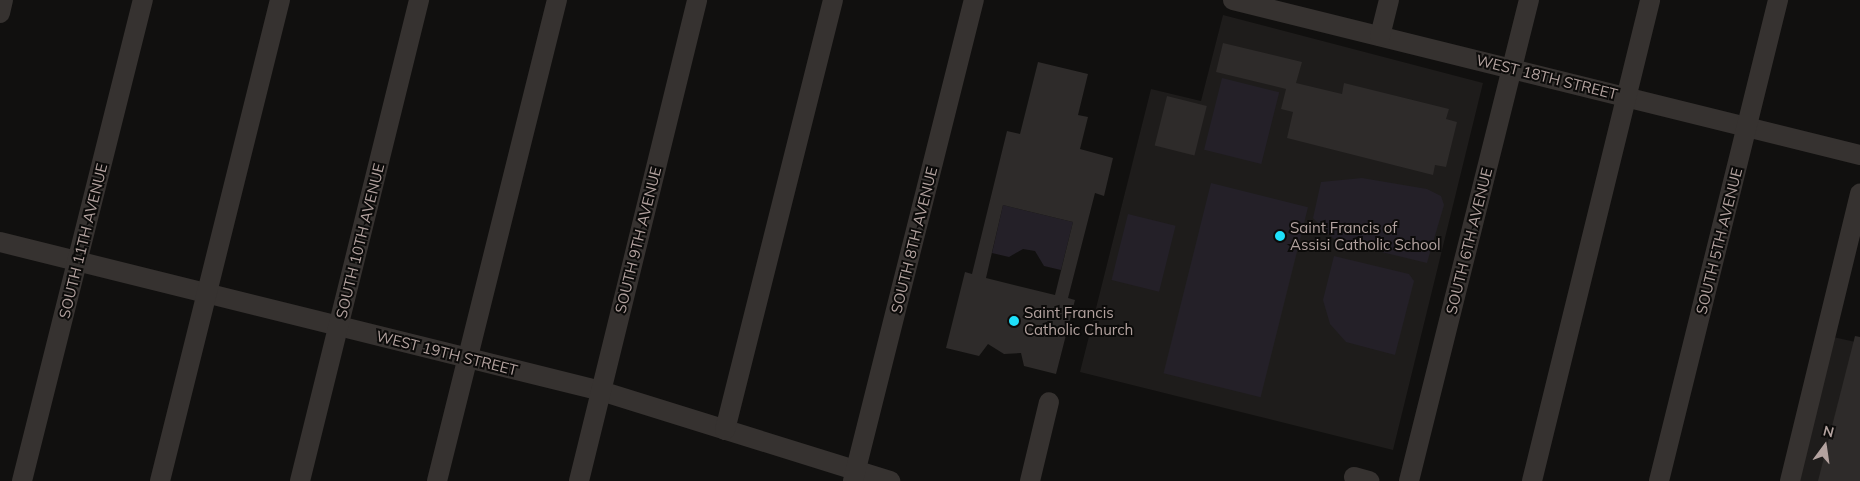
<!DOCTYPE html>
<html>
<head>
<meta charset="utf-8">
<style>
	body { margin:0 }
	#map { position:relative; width:1860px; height:481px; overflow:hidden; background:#11100f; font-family:Mulish,sans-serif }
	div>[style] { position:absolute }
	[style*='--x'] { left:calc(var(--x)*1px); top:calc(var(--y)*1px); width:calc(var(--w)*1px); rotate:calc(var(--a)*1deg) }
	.built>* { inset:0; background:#1e1c1b }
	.green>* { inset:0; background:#242028; transform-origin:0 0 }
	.building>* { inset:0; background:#2e2b2a; transform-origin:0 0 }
	.minor>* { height:20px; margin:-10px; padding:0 10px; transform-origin:10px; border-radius:10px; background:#363230 }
	.dots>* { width:14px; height:14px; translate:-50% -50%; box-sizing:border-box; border:2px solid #0c0b0a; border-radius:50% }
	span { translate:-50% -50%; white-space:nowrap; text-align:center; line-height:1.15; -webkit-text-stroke:4px #0c0b0a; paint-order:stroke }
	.street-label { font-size:15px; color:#b3a29f }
	.poi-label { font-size:15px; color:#b3a29f }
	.left { translate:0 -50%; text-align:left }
	.north { position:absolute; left:1800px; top:421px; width:50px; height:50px; -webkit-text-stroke:4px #0c0b0a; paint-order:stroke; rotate:14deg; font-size:14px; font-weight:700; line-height:20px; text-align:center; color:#b3a29f }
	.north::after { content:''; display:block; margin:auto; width:18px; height:22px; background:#b3a29f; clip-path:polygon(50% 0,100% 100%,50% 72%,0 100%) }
</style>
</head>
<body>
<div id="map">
	<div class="built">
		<i style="clip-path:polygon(1223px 15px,1483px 83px,1393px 450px,1080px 372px,1151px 89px,1201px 101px)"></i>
		<i style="clip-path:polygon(1833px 337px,1860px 343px,1860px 481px,1799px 481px)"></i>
	</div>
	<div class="green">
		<i style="left:1222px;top:78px;width:59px;height:74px;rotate:14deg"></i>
		<i style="clip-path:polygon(1362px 178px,1427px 189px,1441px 196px,1444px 205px,1427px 263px,1336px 241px,1313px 218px,1321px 182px)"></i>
		<i style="left:1211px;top:183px;width:100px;height:196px;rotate:14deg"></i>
		<i style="clip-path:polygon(1003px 205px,1073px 222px,1061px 270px,1044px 266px,1035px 251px,1023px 249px,1009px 257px,992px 253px)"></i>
		<i style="left:1128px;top:214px;width:49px;height:68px;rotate:14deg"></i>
		<i style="clip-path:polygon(1334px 256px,1409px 274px,1414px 281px,1395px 355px,1346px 342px,1330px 324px,1323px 300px)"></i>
	</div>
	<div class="building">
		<i style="clip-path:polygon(1223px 43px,1302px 62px,1296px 83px,1342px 94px,1344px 83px,1449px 109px,1446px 119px,1457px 122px,1446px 167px,1435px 165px,1433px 175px,1287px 138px,1293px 112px,1281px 109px,1286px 89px,1216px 72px)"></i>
		<i style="clip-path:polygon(evenodd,1038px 62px,1088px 74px,1078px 115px,1088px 117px,1080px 149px,1113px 158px,1104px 196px,1095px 193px,1068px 298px,1075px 300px,1056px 374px,1024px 366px,1021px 353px,1004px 354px,988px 344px,979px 356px,946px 348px,965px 272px,972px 274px,1007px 131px,1020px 134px,1038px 62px,1003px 205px,1073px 222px,1055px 295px,986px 278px,1003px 205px)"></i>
		<i style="left:1167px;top:96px;width:41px;height:51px;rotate:14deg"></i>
		<i style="clip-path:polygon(1855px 336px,1860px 337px,1860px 481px,1818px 481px)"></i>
	</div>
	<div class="minor">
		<i style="--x:1233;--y:0;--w:646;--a:13.89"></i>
		<i style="--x:0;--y:13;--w:13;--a:-77"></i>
		<i style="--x:1380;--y:36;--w:37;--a:-76"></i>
		<i style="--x:0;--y:242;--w:619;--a:13.92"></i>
		<i style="--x:601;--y:391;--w:303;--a:17.3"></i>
		<i style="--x:725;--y:430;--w:443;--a:-75.9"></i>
		<i style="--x:1354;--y:477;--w:16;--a:15"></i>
		<i style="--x:22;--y:481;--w:496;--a:-75.9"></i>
		<i style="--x:160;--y:481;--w:496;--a:-76"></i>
		<i style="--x:300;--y:481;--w:496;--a:-76.1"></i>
		<i style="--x:437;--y:481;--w:496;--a:-76"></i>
		<i style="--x:579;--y:481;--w:495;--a:-76.2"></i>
		<i style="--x:853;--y:481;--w:496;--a:-75.9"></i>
		<i style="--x:1030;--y:481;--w:81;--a:-76.5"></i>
		<i style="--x:1409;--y:481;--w:496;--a:-76"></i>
		<i style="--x:1532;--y:481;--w:495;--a:-76.2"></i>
		<i style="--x:1659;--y:481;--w:496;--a:-76.1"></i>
		<i style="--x:1790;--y:481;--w:296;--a:-76.3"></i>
	</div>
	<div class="dots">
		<i style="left:1280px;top:236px;background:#1ee0fa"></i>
		<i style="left:1014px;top:321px;background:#1ee0fa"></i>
	</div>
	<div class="street-label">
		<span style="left:1547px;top:77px;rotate:14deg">WEST 18TH STREET</span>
		<span style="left:638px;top:240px;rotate:-76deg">SOUTH 9TH AVENUE</span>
		<span style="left:914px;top:240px;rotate:-76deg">SOUTH 8TH AVENUE</span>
		<span style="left:83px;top:241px;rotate:-76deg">SOUTH 11TH AVENUE</span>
		<span style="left:360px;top:241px;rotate:-76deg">SOUTH 10TH AVENUE</span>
		<span style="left:1469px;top:241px;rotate:-76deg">SOUTH 6TH AVENUE</span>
		<span style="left:1719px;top:241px;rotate:-76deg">SOUTH 5TH AVENUE</span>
		<span style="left:447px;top:353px;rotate:14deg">WEST 19TH STREET</span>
	</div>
	<div class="poi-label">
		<span class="left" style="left:1290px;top:236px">Saint Francis of<br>Assisi Catholic School</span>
		<span class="left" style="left:1024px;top:321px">Saint Francis<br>Catholic Church</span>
	</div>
	<div class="north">N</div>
</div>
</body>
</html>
